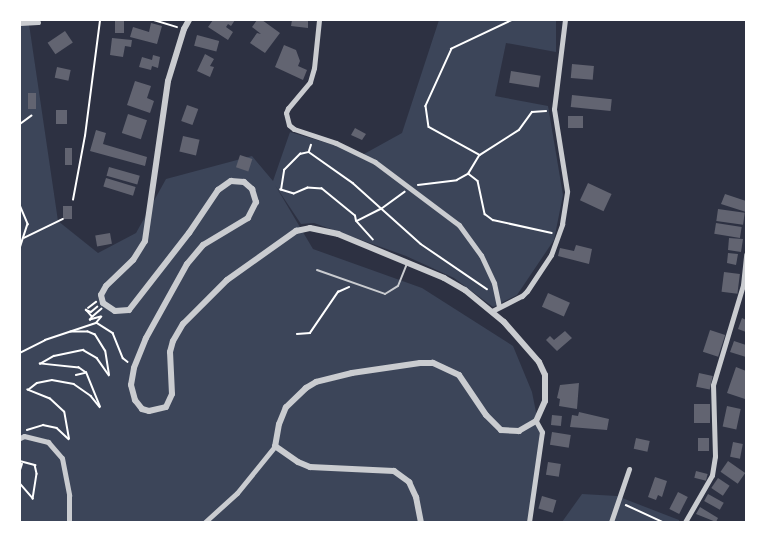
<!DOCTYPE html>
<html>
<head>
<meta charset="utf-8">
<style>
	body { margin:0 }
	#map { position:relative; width:766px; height:542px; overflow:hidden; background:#2d3142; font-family:Rubik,sans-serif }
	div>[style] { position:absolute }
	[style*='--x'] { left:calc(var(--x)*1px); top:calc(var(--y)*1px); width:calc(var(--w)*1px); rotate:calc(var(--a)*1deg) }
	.green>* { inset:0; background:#3c4559 }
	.building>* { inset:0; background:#626471; transform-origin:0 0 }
	.path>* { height:1.5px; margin:-0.75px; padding:0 0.75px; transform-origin:0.75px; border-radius:0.75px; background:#fff }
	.service>* { height:2px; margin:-1px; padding:0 1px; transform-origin:1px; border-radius:1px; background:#caccd0 }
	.minor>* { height:5px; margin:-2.5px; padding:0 2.5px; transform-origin:2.5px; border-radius:2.5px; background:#caccd0 }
	.tertiary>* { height:6px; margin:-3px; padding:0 3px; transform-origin:3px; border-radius:3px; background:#caccd0 }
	span { translate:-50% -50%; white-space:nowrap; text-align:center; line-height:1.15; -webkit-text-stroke:4.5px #fff; paint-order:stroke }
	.frame { position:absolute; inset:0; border:21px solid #fff; pointer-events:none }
</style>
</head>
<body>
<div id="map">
	<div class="green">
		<i style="clip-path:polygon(20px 20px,35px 20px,29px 24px,58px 221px,98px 253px,136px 233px,166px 179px,252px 156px,273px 181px,290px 132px,364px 154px,402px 133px,439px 20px,556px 20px,556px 52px,506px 43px,495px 96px,548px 106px,563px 195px,554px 240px,517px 295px,493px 307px,454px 278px,406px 256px,314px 223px,301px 224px,275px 185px,313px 249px,422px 288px,513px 346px,532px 392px,541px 437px,530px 522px,20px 522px)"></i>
		<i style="clip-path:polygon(582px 494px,617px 496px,679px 520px,679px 522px,562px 522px)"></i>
	</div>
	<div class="building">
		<i style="left:115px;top:20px;width:9px;height:13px"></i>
		<i style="clip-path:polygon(213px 20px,235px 20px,231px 26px,228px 24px,226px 27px,233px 32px,228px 40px,208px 27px)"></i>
		<i style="clip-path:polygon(257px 20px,262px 20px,280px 33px,265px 53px,250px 43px,257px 33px,261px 34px,252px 27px)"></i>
		<i style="clip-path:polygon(292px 20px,308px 20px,308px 28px,291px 26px)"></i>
		<i style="clip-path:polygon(151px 23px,162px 26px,157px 44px,130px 37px,133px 27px,149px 32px)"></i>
		<i style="left:65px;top:31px;width:14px;height:21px;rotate:56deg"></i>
		<i style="left:197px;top:35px;width:23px;height:11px;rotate:15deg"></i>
		<i style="clip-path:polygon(112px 38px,132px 40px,131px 47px,125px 46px,123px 57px,110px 55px)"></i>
		<i style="clip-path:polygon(284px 45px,296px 50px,300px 61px,298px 66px,307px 70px,303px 80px,275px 67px)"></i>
		<i style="clip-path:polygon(205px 54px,214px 59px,210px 66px,214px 67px,210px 77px,197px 71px)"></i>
		<i style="clip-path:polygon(153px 55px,160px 57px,158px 68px,152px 66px,151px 70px,139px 67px,142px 57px,152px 60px)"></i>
		<i style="left:572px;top:64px;width:22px;height:14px;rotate:5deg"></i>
		<i style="left:57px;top:67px;width:14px;height:11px;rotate:12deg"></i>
		<i style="left:511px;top:71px;width:30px;height:12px;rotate:9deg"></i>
		<i style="clip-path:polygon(135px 81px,151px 86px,147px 98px,154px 101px,150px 113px,127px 105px)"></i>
		<i style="left:28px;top:93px;width:8px;height:16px"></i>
		<i style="left:572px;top:95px;width:40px;height:12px;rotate:6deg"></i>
		<i style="left:187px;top:105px;width:12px;height:17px;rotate:20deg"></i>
		<i style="left:56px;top:110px;width:11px;height:14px"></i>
		<i style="left:128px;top:114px;width:20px;height:20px;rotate:18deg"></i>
		<i style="left:568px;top:116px;width:15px;height:12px"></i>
		<i style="clip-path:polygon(355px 128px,366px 134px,362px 140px,351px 135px)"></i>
		<i style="clip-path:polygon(96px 130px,106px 133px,103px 144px,147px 157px,145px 166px,90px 151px)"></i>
		<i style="left:183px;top:136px;width:17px;height:16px;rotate:13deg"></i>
		<i style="left:65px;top:148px;width:7px;height:17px"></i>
		<i style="left:240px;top:155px;width:13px;height:13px;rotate:18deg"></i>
		<i style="left:109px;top:167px;width:32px;height:9px;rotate:16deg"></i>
		<i style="left:106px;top:178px;width:31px;height:9px;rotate:17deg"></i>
		<i style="left:588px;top:183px;width:26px;height:19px;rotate:25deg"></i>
		<i style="clip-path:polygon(725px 194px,746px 201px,746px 212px,721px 204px)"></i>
		<i style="left:63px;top:206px;width:9px;height:13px"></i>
		<i style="left:718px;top:209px;width:27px;height:12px;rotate:8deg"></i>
		<i style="left:716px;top:223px;width:26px;height:11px;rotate:9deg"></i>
		<i style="left:110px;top:233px;width:11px;height:15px;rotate:80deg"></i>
		<i style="clip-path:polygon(729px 238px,743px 239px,741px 252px,728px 250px)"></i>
		<i style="clip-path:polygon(576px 245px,592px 249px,589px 264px,558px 256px,560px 248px,574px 251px)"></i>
		<i style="clip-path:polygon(728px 253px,738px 254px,736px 265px,727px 263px)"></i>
		<i style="left:724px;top:272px;width:16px;height:20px;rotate:7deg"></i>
		<i style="left:548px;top:293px;width:24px;height:15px;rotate:24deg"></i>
		<i style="clip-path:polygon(742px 318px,746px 320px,746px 332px,738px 329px)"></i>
		<i style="left:710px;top:330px;width:16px;height:23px;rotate:18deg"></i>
		<i style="clip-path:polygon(565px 331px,572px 338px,557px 351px,546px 340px,550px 336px,554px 340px)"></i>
		<i style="clip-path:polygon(734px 341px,746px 345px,746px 357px,730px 352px)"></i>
		<i style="clip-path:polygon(736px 367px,746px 371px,745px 399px,727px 393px)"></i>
		<i style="left:699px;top:373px;width:14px;height:14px;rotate:12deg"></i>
		<i style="clip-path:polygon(579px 383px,577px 409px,559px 406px,560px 399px,557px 398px,560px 385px)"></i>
		<i style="left:694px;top:404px;width:16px;height:19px"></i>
		<i style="left:727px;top:406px;width:14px;height:21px;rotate:12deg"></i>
		<i style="clip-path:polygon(579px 412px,609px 419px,607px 430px,570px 427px,572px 415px,578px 416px)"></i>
		<i style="left:552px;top:415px;width:10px;height:10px;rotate:6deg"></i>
		<i style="left:552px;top:432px;width:19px;height:13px;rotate:9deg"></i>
		<i style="left:636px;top:438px;width:14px;height:11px;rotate:12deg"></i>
		<i style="left:698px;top:438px;width:11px;height:13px"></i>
		<i style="left:733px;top:442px;width:10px;height:15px;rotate:11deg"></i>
		<i style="left:728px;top:461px;width:21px;height:13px;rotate:35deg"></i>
		<i style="left:548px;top:462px;width:13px;height:13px;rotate:9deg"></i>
		<i style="left:696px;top:471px;width:12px;height:7px;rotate:14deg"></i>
		<i style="clip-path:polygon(655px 477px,667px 481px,662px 497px,658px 495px,656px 500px,648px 497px)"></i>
		<i style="left:718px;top:478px;width:14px;height:12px;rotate:34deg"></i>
		<i style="left:678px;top:492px;width:11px;height:19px;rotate:27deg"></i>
		<i style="left:708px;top:494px;width:18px;height:8px;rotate:29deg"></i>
		<i style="left:542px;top:496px;width:15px;height:13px;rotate:16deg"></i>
		<i style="clip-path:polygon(700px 507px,718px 518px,716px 522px,696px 514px)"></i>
	</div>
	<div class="path">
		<i style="--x:154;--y:20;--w:24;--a:17"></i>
		<i style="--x:513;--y:20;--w:68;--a:154.6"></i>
		<i style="--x:452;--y:49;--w:63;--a:114.5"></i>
		<i style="--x:426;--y:106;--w:21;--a:82"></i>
		<i style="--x:429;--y:127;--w:58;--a:28.8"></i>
		<i style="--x:480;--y:155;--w:46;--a:-32.7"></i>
		<i style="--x:519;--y:130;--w:22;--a:-54"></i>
		<i style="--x:532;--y:112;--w:14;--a:-4"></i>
		<i style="--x:20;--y:124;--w:14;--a:-36"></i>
		<i style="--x:309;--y:151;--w:6;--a:-72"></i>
		<i style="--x:469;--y:174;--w:11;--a:38"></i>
		<i style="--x:478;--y:181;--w:34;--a:78"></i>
		<i style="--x:485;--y:214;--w:10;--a:37"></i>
		<i style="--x:493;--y:220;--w:60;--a:12.4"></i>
		<i style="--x:418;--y:185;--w:39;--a:-7"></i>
		<i style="--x:457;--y:180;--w:13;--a:-29"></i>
		<i style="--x:468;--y:174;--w:21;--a:-59"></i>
		<i style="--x:73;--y:200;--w:65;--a:-79.4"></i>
		<i style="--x:85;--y:136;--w:117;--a:-82.6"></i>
		<i style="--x:20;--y:205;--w:21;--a:67"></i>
		<i style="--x:28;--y:224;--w:26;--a:108"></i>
		<i style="--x:357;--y:221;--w:27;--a:-27"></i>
		<i style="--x:381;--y:209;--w:29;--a:-36"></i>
		<i style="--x:24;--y:238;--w:43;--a:-26"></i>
		<i style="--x:373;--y:240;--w:25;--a:-132"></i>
		<i style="--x:356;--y:221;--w:5;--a:-101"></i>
		<i style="--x:355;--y:216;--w:43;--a:-140.7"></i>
		<i style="--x:322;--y:189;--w:14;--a:-176"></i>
		<i style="--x:308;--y:188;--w:15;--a:157"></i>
		<i style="--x:294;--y:194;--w:14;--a:-163"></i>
		<i style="--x:281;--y:190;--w:20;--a:-81"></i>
		<i style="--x:284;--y:170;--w:23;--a:-45"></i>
		<i style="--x:300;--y:154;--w:9;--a:-13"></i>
		<i style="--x:309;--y:152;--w:54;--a:35.2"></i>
		<i style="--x:353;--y:183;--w:91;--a:41.9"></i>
		<i style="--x:421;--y:244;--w:80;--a:34.3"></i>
		<i style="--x:88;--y:308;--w:10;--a:-37"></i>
		<i style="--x:93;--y:316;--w:11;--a:-41"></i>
		<i style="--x:97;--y:323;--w:19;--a:32"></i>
		<i style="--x:113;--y:333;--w:27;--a:68"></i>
		<i style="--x:123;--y:358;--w:6;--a:39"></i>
		<i style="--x:297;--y:334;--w:13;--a:-4"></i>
		<i style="--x:310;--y:333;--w:50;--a:-55.7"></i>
		<i style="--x:338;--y:292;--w:12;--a:-24"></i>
		<i style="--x:20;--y:353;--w:28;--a:-27"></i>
		<i style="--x:45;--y:340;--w:54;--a:-18.4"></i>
		<i style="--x:96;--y:323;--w:8;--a:-50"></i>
		<i style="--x:101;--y:317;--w:11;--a:165"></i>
		<i style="--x:90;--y:320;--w:4;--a:-56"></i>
		<i style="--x:92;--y:317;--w:9;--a:-131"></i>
		<i style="--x:86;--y:310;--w:5;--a:22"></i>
		<i style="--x:91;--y:312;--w:8;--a:-40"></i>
		<i style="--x:76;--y:375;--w:9;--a:-13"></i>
		<i style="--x:27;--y:430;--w:17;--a:-17"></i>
		<i style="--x:43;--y:425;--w:14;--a:12"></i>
		<i style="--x:57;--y:428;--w:16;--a:43"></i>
		<i style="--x:69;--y:439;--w:27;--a:-100"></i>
		<i style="--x:64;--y:412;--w:19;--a:-137"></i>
		<i style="--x:50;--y:399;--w:24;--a:-158"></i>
		<i style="--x:28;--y:390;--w:11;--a:-38"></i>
		<i style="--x:37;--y:383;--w:15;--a:-11"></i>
		<i style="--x:52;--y:380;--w:22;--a:10"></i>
		<i style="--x:74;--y:384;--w:21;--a:35"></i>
		<i style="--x:91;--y:396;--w:14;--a:51"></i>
		<i style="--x:100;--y:407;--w:37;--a:-112"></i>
		<i style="--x:86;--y:373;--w:9;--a:-144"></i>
		<i style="--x:79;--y:368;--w:39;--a:-174"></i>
		<i style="--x:40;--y:364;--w:16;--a:-30"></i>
		<i style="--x:54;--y:356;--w:30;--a:-12"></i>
		<i style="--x:83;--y:350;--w:16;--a:30"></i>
		<i style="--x:97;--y:358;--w:21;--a:55"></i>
		<i style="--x:109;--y:375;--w:24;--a:-99"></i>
		<i style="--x:105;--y:351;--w:19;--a:-122"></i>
		<i style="--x:95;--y:335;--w:8;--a:-157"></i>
		<i style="--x:88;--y:332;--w:17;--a:180"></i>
		<i style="--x:20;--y:461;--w:16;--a:15"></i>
		<i style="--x:35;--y:465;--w:9;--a:77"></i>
		<i style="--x:37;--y:474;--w:25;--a:99"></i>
		<i style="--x:33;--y:499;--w:20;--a:-131"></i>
		<i style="--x:20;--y:470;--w:6;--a:-72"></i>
		<i style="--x:626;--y:505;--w:41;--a:24.7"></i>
	</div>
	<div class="service">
		<i style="--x:317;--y:270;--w:72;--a:19.4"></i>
		<i style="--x:385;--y:294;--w:15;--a:-32"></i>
		<i style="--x:398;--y:286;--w:24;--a:-68"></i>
	</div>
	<div class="minor">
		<i style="--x:319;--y:20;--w:48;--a:95.9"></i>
		<i style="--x:314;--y:68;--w:15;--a:106"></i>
		<i style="--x:310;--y:82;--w:34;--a:130"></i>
		<i style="--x:288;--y:108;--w:5;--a:112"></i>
		<i style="--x:286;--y:113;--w:12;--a:76"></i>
		<i style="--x:289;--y:125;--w:6;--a:39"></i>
		<i style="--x:294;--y:129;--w:44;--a:18.4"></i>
		<i style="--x:336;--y:143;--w:43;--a:26"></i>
		<i style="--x:375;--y:162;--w:105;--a:36.9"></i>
		<i style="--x:459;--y:225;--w:37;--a:54"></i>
		<i style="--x:481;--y:255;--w:31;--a:65"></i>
		<i style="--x:494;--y:283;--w:24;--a:78"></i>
		<i style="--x:20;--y:23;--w:18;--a:-3"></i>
		<i style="--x:492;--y:311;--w:34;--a:-27"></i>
		<i style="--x:522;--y:296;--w:7;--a:-45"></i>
		<i style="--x:527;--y:291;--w:43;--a:-56.3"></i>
		<i style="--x:551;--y:255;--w:33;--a:-70"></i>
		<i style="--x:562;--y:224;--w:33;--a:-81"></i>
		<i style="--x:567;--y:191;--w:83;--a:-99"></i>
		<i style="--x:554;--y:109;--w:90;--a:-83"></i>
		<i style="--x:20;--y:438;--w:4;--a:-27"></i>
		<i style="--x:24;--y:436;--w:25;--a:14"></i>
		<i style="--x:48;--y:442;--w:21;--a:49"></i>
		<i style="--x:62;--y:458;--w:38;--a:79"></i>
		<i style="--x:69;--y:495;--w:27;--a:90"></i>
		<i style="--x:205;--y:522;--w:43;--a:-42.2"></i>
		<i style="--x:237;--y:493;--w:60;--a:-51"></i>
		<i style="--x:529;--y:522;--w:91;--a:-81.8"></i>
		<i style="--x:542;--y:432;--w:13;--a:-119"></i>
		<i style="--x:611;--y:522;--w:56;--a:-71.2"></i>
		<i style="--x:685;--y:522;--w:54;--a:-60.1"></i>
		<i style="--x:712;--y:475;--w:19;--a:-81"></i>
		<i style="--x:715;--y:456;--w:71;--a:-91.6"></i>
		<i style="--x:713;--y:385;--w:104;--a:-73.3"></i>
		<i style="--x:743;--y:285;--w:31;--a:-84"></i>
	</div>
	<div class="tertiary">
		<i style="--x:189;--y:20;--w:10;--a:119"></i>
		<i style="--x:184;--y:29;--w:54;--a:107.1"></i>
		<i style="--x:168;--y:81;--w:162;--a:98.2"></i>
		<i style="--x:145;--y:241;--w:22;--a:122"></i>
		<i style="--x:133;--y:260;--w:37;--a:136"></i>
		<i style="--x:106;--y:286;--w:10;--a:119"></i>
		<i style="--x:101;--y:295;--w:8;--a:76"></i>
		<i style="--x:103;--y:303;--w:14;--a:34"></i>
		<i style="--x:115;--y:311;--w:14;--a:-4"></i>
		<i style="--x:129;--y:310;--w:98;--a:-52.1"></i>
		<i style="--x:189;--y:233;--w:52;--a:-56"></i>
		<i style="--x:218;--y:190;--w:16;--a:-35"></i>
		<i style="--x:231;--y:181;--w:13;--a:4"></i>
		<i style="--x:244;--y:182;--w:11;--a:41"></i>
		<i style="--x:252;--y:189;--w:14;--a:73"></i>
		<i style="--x:256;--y:202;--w:18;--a:117"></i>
		<i style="--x:248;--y:218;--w:52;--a:149"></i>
		<i style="--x:203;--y:245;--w:25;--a:130"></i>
		<i style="--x:187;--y:264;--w:85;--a:119"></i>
		<i style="--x:146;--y:338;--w:32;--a:112"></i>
		<i style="--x:134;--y:368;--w:17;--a:100"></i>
		<i style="--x:131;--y:385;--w:16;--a:75"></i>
		<i style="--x:135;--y:400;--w:11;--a:52"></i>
		<i style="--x:142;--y:409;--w:7;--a:16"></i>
		<i style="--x:149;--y:411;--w:17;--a:-13"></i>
		<i style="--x:166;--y:407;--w:14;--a:-65"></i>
		<i style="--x:172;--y:394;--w:42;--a:-92.7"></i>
		<i style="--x:170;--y:352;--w:11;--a:-75"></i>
		<i style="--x:173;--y:341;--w:20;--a:-60"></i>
		<i style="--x:183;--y:324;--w:62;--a:-45"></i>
		<i style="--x:227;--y:280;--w:85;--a:-35.4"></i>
		<i style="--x:296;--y:231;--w:14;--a:-12"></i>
		<i style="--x:310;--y:228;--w:29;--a:12"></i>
		<i style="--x:338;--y:234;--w:115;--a:22.5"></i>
		<i style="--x:444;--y:278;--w:24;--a:30"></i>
		<i style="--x:465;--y:290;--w:50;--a:39.4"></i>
		<i style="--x:504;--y:322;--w:53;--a:48.8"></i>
		<i style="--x:539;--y:362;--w:14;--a:65"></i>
		<i style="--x:545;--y:375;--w:26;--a:90"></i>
		<i style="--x:545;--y:401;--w:22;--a:114"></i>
		<i style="--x:536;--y:421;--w:20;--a:150"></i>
		<i style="--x:519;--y:431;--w:18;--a:-177"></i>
		<i style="--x:501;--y:430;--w:21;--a:-135"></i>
		<i style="--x:486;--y:415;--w:48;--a:-124"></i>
		<i style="--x:459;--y:375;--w:29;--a:-155"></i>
		<i style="--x:433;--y:363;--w:13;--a:180"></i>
		<i style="--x:420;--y:363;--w:69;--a:171.6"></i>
		<i style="--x:352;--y:373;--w:37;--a:166"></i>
		<i style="--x:316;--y:382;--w:12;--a:149"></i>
		<i style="--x:306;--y:388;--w:28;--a:136"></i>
		<i style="--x:286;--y:407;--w:18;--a:112"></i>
		<i style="--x:279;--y:424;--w:22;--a:100"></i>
		<i style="--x:275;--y:446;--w:28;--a:35"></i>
		<i style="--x:298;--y:462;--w:13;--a:23"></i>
		<i style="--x:310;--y:467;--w:84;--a:2.7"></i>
		<i style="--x:394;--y:471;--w:19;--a:36"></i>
		<i style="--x:409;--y:482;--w:17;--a:65"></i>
		<i style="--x:416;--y:497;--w:25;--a:79"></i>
	</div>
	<div class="frame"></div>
</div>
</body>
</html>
